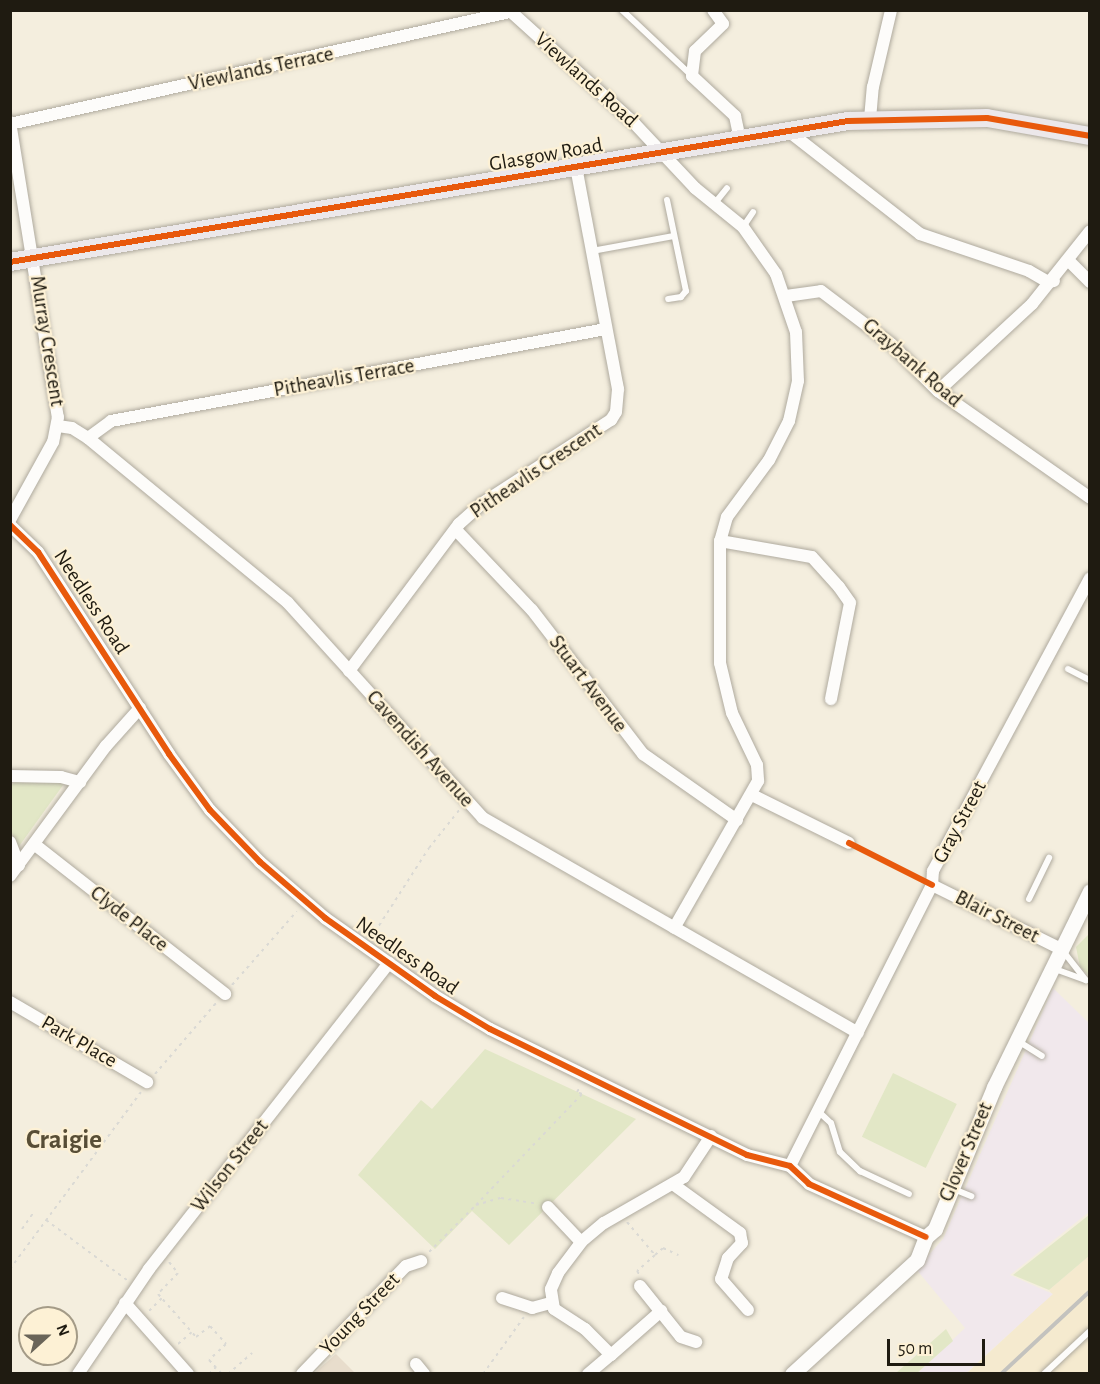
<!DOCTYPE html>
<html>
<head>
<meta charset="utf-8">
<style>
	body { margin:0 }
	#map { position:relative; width:1100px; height:1384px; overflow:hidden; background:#f4eede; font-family:"Alegreya Sans",sans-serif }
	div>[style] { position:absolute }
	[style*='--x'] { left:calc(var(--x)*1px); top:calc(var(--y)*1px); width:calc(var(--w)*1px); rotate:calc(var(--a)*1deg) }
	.built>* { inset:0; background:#f5eacf }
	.industrial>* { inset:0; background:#f1e8ec }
	.education>* { inset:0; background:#e8ddcc }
	.green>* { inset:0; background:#e2e7c6; transform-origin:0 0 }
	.path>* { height:2px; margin-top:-1px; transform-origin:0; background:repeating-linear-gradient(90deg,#dad9d4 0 3px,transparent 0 7.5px) }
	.roads { filter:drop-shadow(0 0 2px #afaa9e) drop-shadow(0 0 2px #afaa9e) }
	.service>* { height:6px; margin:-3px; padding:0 3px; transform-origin:3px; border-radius:3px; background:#fdfcfa }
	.minor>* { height:12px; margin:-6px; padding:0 6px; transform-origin:6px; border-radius:6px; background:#fdfcfa }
	.tertiary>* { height:15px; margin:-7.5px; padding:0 7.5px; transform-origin:7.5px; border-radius:7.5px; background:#fdfcfa }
	.primary>* { height:18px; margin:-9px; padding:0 9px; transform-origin:9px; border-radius:9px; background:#ece8ea }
	.rail>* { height:4px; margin:-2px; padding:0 2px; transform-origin:2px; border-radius:2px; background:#c3c2be }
	.cycleway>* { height:6px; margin:-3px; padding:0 3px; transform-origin:3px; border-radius:3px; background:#e8590c }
	span { translate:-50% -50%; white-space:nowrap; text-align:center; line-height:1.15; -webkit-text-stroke:4.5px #fdf1d5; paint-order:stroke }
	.street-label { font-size:21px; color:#1f1b11 }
	.district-label { font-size:27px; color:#584e36; font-weight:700 }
	.frame { position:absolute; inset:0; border:12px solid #1f1b11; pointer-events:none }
	.north { position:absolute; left:18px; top:1306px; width:60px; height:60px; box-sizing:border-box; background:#fdf1d5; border:2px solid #a49b87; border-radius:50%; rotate:69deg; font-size:16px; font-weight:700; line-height:24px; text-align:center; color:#1f1b11 }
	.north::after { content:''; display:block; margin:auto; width:21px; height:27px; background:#6a6559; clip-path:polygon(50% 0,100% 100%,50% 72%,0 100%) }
	.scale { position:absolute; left:887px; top:1339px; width:98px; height:27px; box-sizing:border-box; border:3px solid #1f1b11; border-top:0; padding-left:8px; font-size:18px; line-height:21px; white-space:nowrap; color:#1f1b11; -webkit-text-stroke:4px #fdf1d5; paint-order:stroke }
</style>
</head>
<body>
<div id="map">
	<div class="built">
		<i style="clip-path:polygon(1089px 1256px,1089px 1373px,966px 1374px,1052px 1294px,1049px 1290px)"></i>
	</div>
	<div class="industrial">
		<i style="clip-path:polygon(1053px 988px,1089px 1023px,1089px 1212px,1010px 1275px,1053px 1294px,966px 1373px,918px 1373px,965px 1328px,916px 1269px,943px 1239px)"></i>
	</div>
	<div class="education">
		<i style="clip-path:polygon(336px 1354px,355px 1373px,315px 1373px,320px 1368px)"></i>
	</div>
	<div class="green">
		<i style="clip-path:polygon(18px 780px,66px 781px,17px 849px,11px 830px,10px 786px)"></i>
		<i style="clip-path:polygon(1089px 934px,1089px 976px,1080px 967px,1076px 947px)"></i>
		<i style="clip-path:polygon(485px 1049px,636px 1119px,509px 1245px,472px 1211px,435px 1249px,358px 1175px,421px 1100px,432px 1109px)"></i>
		<i style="left:893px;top:1073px;width:71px;height:71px;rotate:26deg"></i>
		<i style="clip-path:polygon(1089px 1215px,1089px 1256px,1049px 1290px,1013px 1275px)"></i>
		<i style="clip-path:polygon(946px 1329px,953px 1341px,917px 1373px,896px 1373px)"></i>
	</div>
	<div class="path">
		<i style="--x:371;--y:938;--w:107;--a:-57.2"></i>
		<i style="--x:429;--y:848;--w:50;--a:-51.5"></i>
		<i style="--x:232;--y:985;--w:98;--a:-48.7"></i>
		<i style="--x:155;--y:1074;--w:94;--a:-49.3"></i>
		<i style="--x:476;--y:1205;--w:153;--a:-46.3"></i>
		<i style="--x:582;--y:1094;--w:5;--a:-158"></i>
		<i style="--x:577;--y:1092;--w:6;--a:-59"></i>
		<i style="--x:46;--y:1220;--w:102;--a:36.6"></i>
		<i style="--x:627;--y:1222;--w:43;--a:49.7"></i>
		<i style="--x:655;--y:1255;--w:24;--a:138"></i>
		<i style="--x:637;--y:1271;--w:4;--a:56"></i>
		<i style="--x:22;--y:1229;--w:21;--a:-55"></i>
		<i style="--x:429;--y:1252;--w:66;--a:-45"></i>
		<i style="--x:476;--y:1205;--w:26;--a:-16"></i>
		<i style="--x:501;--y:1198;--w:36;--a:9"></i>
		<i style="--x:655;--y:1255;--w:11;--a:-41"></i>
		<i style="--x:663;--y:1248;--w:17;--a:25"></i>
		<i style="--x:169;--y:1262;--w:14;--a:51"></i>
		<i style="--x:178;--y:1273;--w:29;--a:134"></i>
		<i style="--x:158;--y:1294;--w:57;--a:48.5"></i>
		<i style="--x:196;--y:1337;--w:18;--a:-38"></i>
		<i style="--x:210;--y:1326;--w:24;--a:48"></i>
		<i style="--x:226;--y:1344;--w:23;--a:137"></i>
		<i style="--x:209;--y:1360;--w:19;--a:47"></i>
		<i style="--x:10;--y:1269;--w:220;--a:-53.5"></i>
		<i style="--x:149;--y:1311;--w:18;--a:-45"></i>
		<i style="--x:178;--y:1344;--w:18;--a:-41"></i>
		<i style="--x:209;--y:1374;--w:10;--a:-45"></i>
		<i style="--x:228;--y:1374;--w:32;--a:-41"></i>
		<i style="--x:483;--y:1374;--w:70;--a:-54.3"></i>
	</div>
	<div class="roads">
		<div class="service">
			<i style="--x:622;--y:10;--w:95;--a:43.3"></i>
			<i style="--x:667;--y:200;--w:93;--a:78.2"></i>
			<i style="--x:686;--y:291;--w:8;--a:130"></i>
			<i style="--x:681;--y:297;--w:13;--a:171"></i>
			<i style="--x:715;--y:203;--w:19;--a:-51"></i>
			<i style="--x:743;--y:227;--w:18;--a:-56"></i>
			<i style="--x:592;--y:251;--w:83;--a:-10.4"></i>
			<i style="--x:1068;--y:669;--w:25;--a:27"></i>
			<i style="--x:1029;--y:899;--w:46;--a:-64"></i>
			<i style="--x:1063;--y:951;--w:37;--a:52"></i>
			<i style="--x:1055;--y:969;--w:33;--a:20"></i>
			<i style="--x:1018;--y:1041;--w:28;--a:32"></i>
			<i style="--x:819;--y:1112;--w:16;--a:43"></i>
			<i style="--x:831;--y:1123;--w:30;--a:73"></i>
			<i style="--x:840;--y:1152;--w:28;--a:44"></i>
			<i style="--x:860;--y:1171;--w:54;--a:25.1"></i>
			<i style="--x:951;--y:1188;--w:22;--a:22"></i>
			<i style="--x:1044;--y:1374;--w:63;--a:-43.1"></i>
		</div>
		<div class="minor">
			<i style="--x:509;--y:10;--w:169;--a:42.1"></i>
			<i style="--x:634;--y:123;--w:89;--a:46.8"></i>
			<i style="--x:695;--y:188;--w:62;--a:39.1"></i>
			<i style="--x:743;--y:227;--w:57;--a:54.9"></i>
			<i style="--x:776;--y:274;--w:61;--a:71"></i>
			<i style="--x:796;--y:332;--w:49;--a:87.7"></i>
			<i style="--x:798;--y:381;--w:41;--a:102.7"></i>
			<i style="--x:789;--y:421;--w:44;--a:117.1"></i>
			<i style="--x:769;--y:460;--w:71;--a:126.4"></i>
			<i style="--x:727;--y:517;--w:25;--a:106"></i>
			<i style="--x:720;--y:541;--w:122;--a:90"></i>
			<i style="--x:720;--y:663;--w:51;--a:76.5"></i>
			<i style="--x:732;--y:713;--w:58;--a:64.3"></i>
			<i style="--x:757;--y:765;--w:16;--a:86"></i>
			<i style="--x:758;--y:781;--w:169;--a:119.7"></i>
			<i style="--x:713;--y:10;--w:17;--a:54"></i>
			<i style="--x:723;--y:24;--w:39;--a:136"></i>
			<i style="--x:695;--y:51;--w:25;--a:97"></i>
			<i style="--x:692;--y:76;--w:59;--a:42.9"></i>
			<i style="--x:735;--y:116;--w:24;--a:78"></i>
			<i style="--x:870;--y:119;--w:32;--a:-85"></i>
			<i style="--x:873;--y:87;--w:79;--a:-76.8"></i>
			<i style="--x:10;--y:122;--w:299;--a:80.8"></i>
			<i style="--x:58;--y:417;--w:25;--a:101"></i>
			<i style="--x:53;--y:442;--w:89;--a:118.9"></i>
			<i style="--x:10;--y:124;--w:512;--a:-12.63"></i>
			<i style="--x:787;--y:130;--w:169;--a:38"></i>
			<i style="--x:920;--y:234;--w:115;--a:18.7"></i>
			<i style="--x:1029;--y:271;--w:22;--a:30"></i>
			<i style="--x:1048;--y:282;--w:6;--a:-9"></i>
			<i style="--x:1069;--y:261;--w:30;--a:45"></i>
			<i style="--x:786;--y:296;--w:35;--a:-8"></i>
			<i style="--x:821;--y:291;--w:88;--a:37.1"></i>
			<i style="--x:891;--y:344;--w:66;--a:45"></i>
			<i style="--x:938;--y:391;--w:186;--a:35.1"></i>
			<i style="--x:938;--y:391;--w:128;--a:-42.8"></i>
			<i style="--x:1032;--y:304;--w:93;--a:-51.5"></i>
			<i style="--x:58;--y:426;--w:14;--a:8"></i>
			<i style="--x:72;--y:428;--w:19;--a:32"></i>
			<i style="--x:88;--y:438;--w:259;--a:39.5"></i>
			<i style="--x:288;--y:603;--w:290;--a:47.8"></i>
			<i style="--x:483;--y:818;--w:432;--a:29.8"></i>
			<i style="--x:88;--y:438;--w:29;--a:-36"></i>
			<i style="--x:111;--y:421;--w:503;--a:-10.53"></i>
			<i style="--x:10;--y:525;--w:39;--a:44"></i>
			<i style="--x:38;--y:552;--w:241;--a:57"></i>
			<i style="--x:169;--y:754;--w:69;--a:53.8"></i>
			<i style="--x:210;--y:810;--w:72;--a:46.1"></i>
			<i style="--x:260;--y:862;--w:86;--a:40.7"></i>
			<i style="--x:325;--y:918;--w:135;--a:35.3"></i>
			<i style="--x:435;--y:996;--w:64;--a:31"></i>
			<i style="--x:490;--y:1029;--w:286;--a:26.1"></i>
			<i style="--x:747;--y:1155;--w:44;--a:14.3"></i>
			<i style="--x:790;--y:1166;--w:26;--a:43"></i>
			<i style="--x:809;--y:1184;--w:128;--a:24.4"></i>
			<i style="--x:456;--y:530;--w:110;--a:46.5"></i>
			<i style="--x:532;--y:610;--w:182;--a:52.4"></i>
			<i style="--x:643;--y:754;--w:115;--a:35.1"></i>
			<i style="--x:720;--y:541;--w:93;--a:9.9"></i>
			<i style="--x:812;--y:557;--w:40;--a:48"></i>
			<i style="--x:839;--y:587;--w:19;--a:55"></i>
			<i style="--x:850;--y:603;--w:98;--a:101.2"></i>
			<i style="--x:349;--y:671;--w:184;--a:-53.2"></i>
			<i style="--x:459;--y:524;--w:30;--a:-42"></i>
			<i style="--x:481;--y:504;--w:155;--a:-32.9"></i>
			<i style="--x:611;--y:420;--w:9;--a:-58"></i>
			<i style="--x:616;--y:412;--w:23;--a:-85"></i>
			<i style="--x:618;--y:389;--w:226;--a:-100.7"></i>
			<i style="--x:10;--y:776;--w:51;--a:1.1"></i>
			<i style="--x:61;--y:777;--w:20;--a:15"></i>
			<i style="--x:752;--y:795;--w:108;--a:26.3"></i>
			<i style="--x:10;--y:842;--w:25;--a:69"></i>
			<i style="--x:34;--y:844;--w:243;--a:38.1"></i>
			<i style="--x:10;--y:876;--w:162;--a:-53.6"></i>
			<i style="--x:106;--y:746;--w:51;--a:-48.2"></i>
			<i style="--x:932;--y:885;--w:146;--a:26.4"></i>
			<i style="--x:10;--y:1002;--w:159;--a:30.3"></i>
			<i style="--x:790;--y:1166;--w:315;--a:-63.2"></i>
			<i style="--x:932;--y:885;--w:14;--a:-86"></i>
			<i style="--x:933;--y:871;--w:332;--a:-61.8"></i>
			<i style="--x:674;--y:1185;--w:82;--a:36"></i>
			<i style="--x:740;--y:1233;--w:10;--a:79"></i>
			<i style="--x:742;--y:1243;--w:21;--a:133"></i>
			<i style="--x:728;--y:1258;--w:22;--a:108"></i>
			<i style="--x:721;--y:1279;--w:41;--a:48.9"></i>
			<i style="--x:548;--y:1207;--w:48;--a:46.7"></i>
			<i style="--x:640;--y:1286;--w:65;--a:51.2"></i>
			<i style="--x:681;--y:1337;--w:16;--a:18"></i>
			<i style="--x:502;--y:1298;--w:32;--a:18"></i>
			<i style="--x:532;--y:1308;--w:20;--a:-15"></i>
			<i style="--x:125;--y:1303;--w:95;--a:48.4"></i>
			<i style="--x:611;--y:1355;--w:67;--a:-41.3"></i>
			<i style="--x:416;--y:1364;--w:13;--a:51"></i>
			<i style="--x:78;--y:1374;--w:127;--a:-55.9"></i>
			<i style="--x:149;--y:1269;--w:389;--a:-51.9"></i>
			<i style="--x:302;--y:1374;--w:150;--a:-46.1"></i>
			<i style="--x:406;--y:1266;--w:16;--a:-18"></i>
			<i style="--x:588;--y:1374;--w:30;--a:-40"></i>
			<i style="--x:611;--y:1355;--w:37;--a:-135"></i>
			<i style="--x:585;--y:1329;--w:37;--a:-147"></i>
			<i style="--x:554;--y:1309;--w:20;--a:-99"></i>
			<i style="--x:551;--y:1289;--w:17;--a:-66"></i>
			<i style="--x:558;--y:1273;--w:39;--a:-53"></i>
			<i style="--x:581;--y:1242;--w:30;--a:-40"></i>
			<i style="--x:604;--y:1223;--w:92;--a:-29.9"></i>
			<i style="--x:684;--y:1177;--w:49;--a:-56.6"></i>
		</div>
		<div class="tertiary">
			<i style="--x:792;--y:1374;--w:169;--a:-42.4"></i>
			<i style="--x:917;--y:1260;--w:25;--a:-69"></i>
			<i style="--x:926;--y:1237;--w:12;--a:-42"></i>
			<i style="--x:935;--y:1229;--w:154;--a:-67.4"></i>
			<i style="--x:994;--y:1087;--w:218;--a:-63.9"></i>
		</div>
		<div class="primary">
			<i style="--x:10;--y:262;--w:850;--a:-9.55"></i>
			<i style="--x:848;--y:121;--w:139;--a:-1.2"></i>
			<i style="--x:987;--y:118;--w:105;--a:9.9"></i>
		</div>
	</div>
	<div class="rail">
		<i style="--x:1001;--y:1374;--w:122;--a:-43"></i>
	</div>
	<div class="cycleway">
		<i style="--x:10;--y:262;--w:850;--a:-9.55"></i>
		<i style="--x:848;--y:121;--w:139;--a:-1.2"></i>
		<i style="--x:987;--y:118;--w:105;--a:9.9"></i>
		<i style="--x:10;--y:525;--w:39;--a:44"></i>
		<i style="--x:38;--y:552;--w:241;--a:57"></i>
		<i style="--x:169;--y:754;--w:69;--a:53.8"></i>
		<i style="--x:210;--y:810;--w:72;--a:46.1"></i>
		<i style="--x:260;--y:862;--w:86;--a:40.7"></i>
		<i style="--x:325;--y:918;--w:135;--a:35.3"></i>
		<i style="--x:435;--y:996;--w:64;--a:31"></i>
		<i style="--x:490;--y:1029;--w:286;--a:26.1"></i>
		<i style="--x:747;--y:1155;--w:44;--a:14.3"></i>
		<i style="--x:790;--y:1166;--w:26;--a:43"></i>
		<i style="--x:809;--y:1184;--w:128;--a:24.4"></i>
		<i style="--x:849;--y:843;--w:93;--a:26.8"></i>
	</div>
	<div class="street-label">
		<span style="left:261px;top:69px;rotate:-12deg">Viewlands Terrace</span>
		<span style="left:586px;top:80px;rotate:42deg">Viewlands Road</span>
		<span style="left:546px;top:155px;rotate:-10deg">Glasgow Road</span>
		<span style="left:47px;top:341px;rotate:81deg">Murray Crescent</span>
		<span style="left:912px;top:363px;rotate:41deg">Graybank Road</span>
		<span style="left:344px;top:378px;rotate:-10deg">Pitheavlis Terrace</span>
		<span style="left:536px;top:471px;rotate:-34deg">Pitheavlis Crescent</span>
		<span style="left:91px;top:602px;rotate:57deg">Needless Road</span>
		<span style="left:588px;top:684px;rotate:53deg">Stuart Avenue</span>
		<span style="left:420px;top:749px;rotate:48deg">Cavendish Avenue</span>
		<span style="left:960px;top:822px;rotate:-62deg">Gray Street</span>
		<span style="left:997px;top:917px;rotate:27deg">Blair Street</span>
		<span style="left:129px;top:919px;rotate:38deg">Clyde Place</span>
		<span style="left:407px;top:956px;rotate:35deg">Needless Road</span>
		<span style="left:79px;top:1042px;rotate:30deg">Park Place</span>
		<span style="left:966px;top:1152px;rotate:-67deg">Glover Street</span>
		<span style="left:230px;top:1166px;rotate:-52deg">Wilson Street</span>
		<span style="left:360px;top:1314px;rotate:-46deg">Young Street</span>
	</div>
	<div class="district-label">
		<span style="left:64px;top:1140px">Craigie</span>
	</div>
	<div class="frame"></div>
	<div class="north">N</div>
	<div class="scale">50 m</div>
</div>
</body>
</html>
